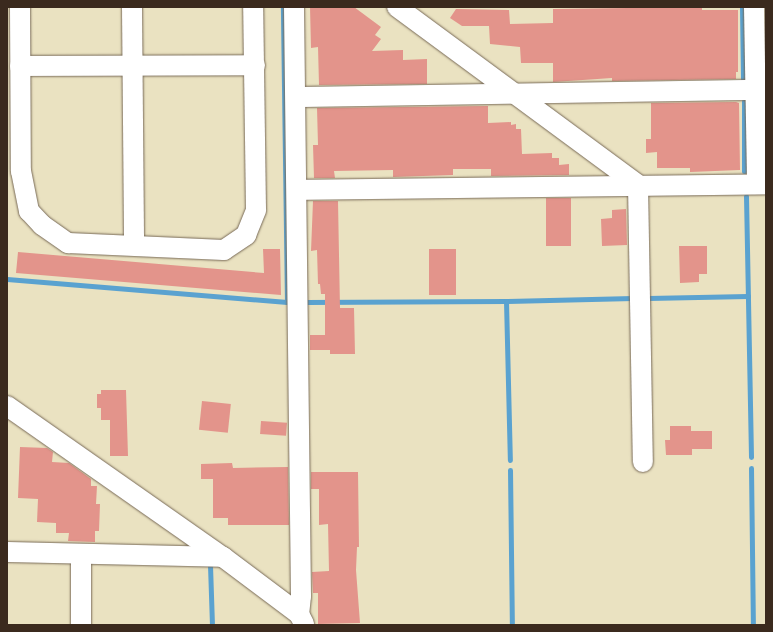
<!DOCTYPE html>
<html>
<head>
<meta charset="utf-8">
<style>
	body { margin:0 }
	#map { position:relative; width:773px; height:632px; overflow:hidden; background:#eae2c1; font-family:"Balsamiq Sans",sans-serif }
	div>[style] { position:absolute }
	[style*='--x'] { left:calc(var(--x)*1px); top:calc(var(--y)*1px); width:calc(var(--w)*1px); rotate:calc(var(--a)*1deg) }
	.stream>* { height:5px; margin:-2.5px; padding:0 2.5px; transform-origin:2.5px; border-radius:2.5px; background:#5aa2d0 }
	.building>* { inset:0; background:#e3948b; transform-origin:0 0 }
	.roads { filter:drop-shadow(0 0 1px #786a57) drop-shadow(0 0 1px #786a57) }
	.minor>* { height:20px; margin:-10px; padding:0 10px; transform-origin:10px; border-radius:10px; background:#fff }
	span { translate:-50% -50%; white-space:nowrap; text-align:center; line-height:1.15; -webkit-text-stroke:3px #f7f3e8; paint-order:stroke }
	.frame { position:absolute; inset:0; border:8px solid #3b2a1e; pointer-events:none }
</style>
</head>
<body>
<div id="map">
	<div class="stream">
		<i style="--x:742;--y:7;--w:72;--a:89.2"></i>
		<i style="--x:744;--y:101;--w:70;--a:90"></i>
		<i style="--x:746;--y:196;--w:261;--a:88.9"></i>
		<i style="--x:7;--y:279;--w:281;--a:4.7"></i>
		<i style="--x:287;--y:302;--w:295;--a:-90.8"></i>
		<i style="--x:648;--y:298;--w:100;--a:-1.1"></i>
		<i style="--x:506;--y:301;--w:127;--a:-1.4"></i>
		<i style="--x:306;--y:302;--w:200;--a:-0.3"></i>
		<i style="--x:506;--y:301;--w:159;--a:88.6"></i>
		<i style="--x:751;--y:468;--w:157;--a:89.3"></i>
		<i style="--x:510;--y:470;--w:155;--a:89.3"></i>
		<i style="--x:210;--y:565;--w:60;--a:88.1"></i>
	</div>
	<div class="building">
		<i style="clip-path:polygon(310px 7px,354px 7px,381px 27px,375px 35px,381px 39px,372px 51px,403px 50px,403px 60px,427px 59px,427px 84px,319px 85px,318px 47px,311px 48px)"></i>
		<i style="clip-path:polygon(702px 7px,702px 10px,738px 10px,738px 72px,736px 72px,736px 79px,612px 81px,612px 78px,553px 82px,553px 63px,521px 63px,520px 47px,490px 44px,489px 26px,462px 26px,450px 18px,456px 9px,509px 10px,510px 24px,553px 23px,553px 9px)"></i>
		<i style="clip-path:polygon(736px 102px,739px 103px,740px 170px,690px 172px,690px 168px,657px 168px,657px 152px,646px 153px,646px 139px,651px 139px,651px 103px)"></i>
		<i style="clip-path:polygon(488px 106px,488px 123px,511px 122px,511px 125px,516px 124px,516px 129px,521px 129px,522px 154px,552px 153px,552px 158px,559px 158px,559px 165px,569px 164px,569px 175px,491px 176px,491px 169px,453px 169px,453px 175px,393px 177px,393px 170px,334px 171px,335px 178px,314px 178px,313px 145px,318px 145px,317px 108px)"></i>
		<i style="left:546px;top:198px;width:25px;height:48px"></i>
		<i style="clip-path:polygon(313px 201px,338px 201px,340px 308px,354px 308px,355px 354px,330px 354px,330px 350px,310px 350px,310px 335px,325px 335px,325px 294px,321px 294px,320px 284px,318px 284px,317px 250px,311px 251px)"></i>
		<i style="clip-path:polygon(626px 209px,627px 245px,602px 246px,601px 219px,612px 218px,612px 210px)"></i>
		<i style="clip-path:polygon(679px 246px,707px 246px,707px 274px,699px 274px,699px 282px,680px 283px)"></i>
		<i style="clip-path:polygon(263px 249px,280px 249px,281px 295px,16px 273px,18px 252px,264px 273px)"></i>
		<i style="left:429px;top:249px;width:27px;height:46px"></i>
		<i style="clip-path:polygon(101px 390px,126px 390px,128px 456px,110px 456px,110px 420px,101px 420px,101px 408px,97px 408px,97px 394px,101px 394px)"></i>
		<i style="left:202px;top:401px;width:29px;height:29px;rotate:6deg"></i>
		<i style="left:261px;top:421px;width:26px;height:13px;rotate:4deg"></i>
		<i style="clip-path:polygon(670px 426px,691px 426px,691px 431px,712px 431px,712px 449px,692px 449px,692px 455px,666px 455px,665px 440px,670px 440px)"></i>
		<i style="clip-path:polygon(20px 447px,47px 448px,53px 452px,52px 462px,69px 463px,91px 479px,91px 486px,97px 486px,96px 504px,100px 504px,99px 531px,95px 531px,95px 542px,68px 541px,69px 533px,56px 533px,56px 523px,37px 522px,38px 499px,18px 498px)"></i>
		<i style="clip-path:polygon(232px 463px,233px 468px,288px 467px,289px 525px,228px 525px,228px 518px,213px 518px,213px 479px,201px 479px,201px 464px)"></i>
		<i style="clip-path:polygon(311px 472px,358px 472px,359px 547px,357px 547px,356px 570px,360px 623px,318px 624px,318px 593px,313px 593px,312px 572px,329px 571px,328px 524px,319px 525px,319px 489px,311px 489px)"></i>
	</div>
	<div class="roads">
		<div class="minor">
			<i style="--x:20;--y:7;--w:164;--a:89.7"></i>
			<i style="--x:21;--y:171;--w:41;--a:78.7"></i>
			<i style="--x:29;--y:211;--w:19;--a:47"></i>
			<i style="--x:42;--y:225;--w:32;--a:35"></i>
			<i style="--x:68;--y:243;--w:156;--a:2.6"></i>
			<i style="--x:224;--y:250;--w:27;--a:-34"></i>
			<i style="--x:246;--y:235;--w:27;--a:-68"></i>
			<i style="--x:256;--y:210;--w:203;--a:-90.8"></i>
			<i style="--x:132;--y:7;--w:238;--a:89.5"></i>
			<i style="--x:294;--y:7;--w:589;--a:89.32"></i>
			<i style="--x:301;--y:596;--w:18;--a:96"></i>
			<i style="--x:397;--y:7;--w:300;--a:36.4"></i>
			<i style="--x:754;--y:7;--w:177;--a:89"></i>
			<i style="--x:20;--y:66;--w:235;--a:-0.2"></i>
			<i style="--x:296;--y:97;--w:470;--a:-0.9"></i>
			<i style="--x:638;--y:185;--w:277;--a:89"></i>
			<i style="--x:297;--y:190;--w:469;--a:-0.7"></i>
			<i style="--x:7;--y:406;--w:264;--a:35"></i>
			<i style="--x:223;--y:557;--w:95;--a:36.9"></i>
			<i style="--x:299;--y:614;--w:11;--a:63"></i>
			<i style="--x:7;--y:552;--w:216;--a:1.3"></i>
			<i style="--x:81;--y:554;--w:71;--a:90"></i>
		</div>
	</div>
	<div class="frame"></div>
</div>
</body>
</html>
